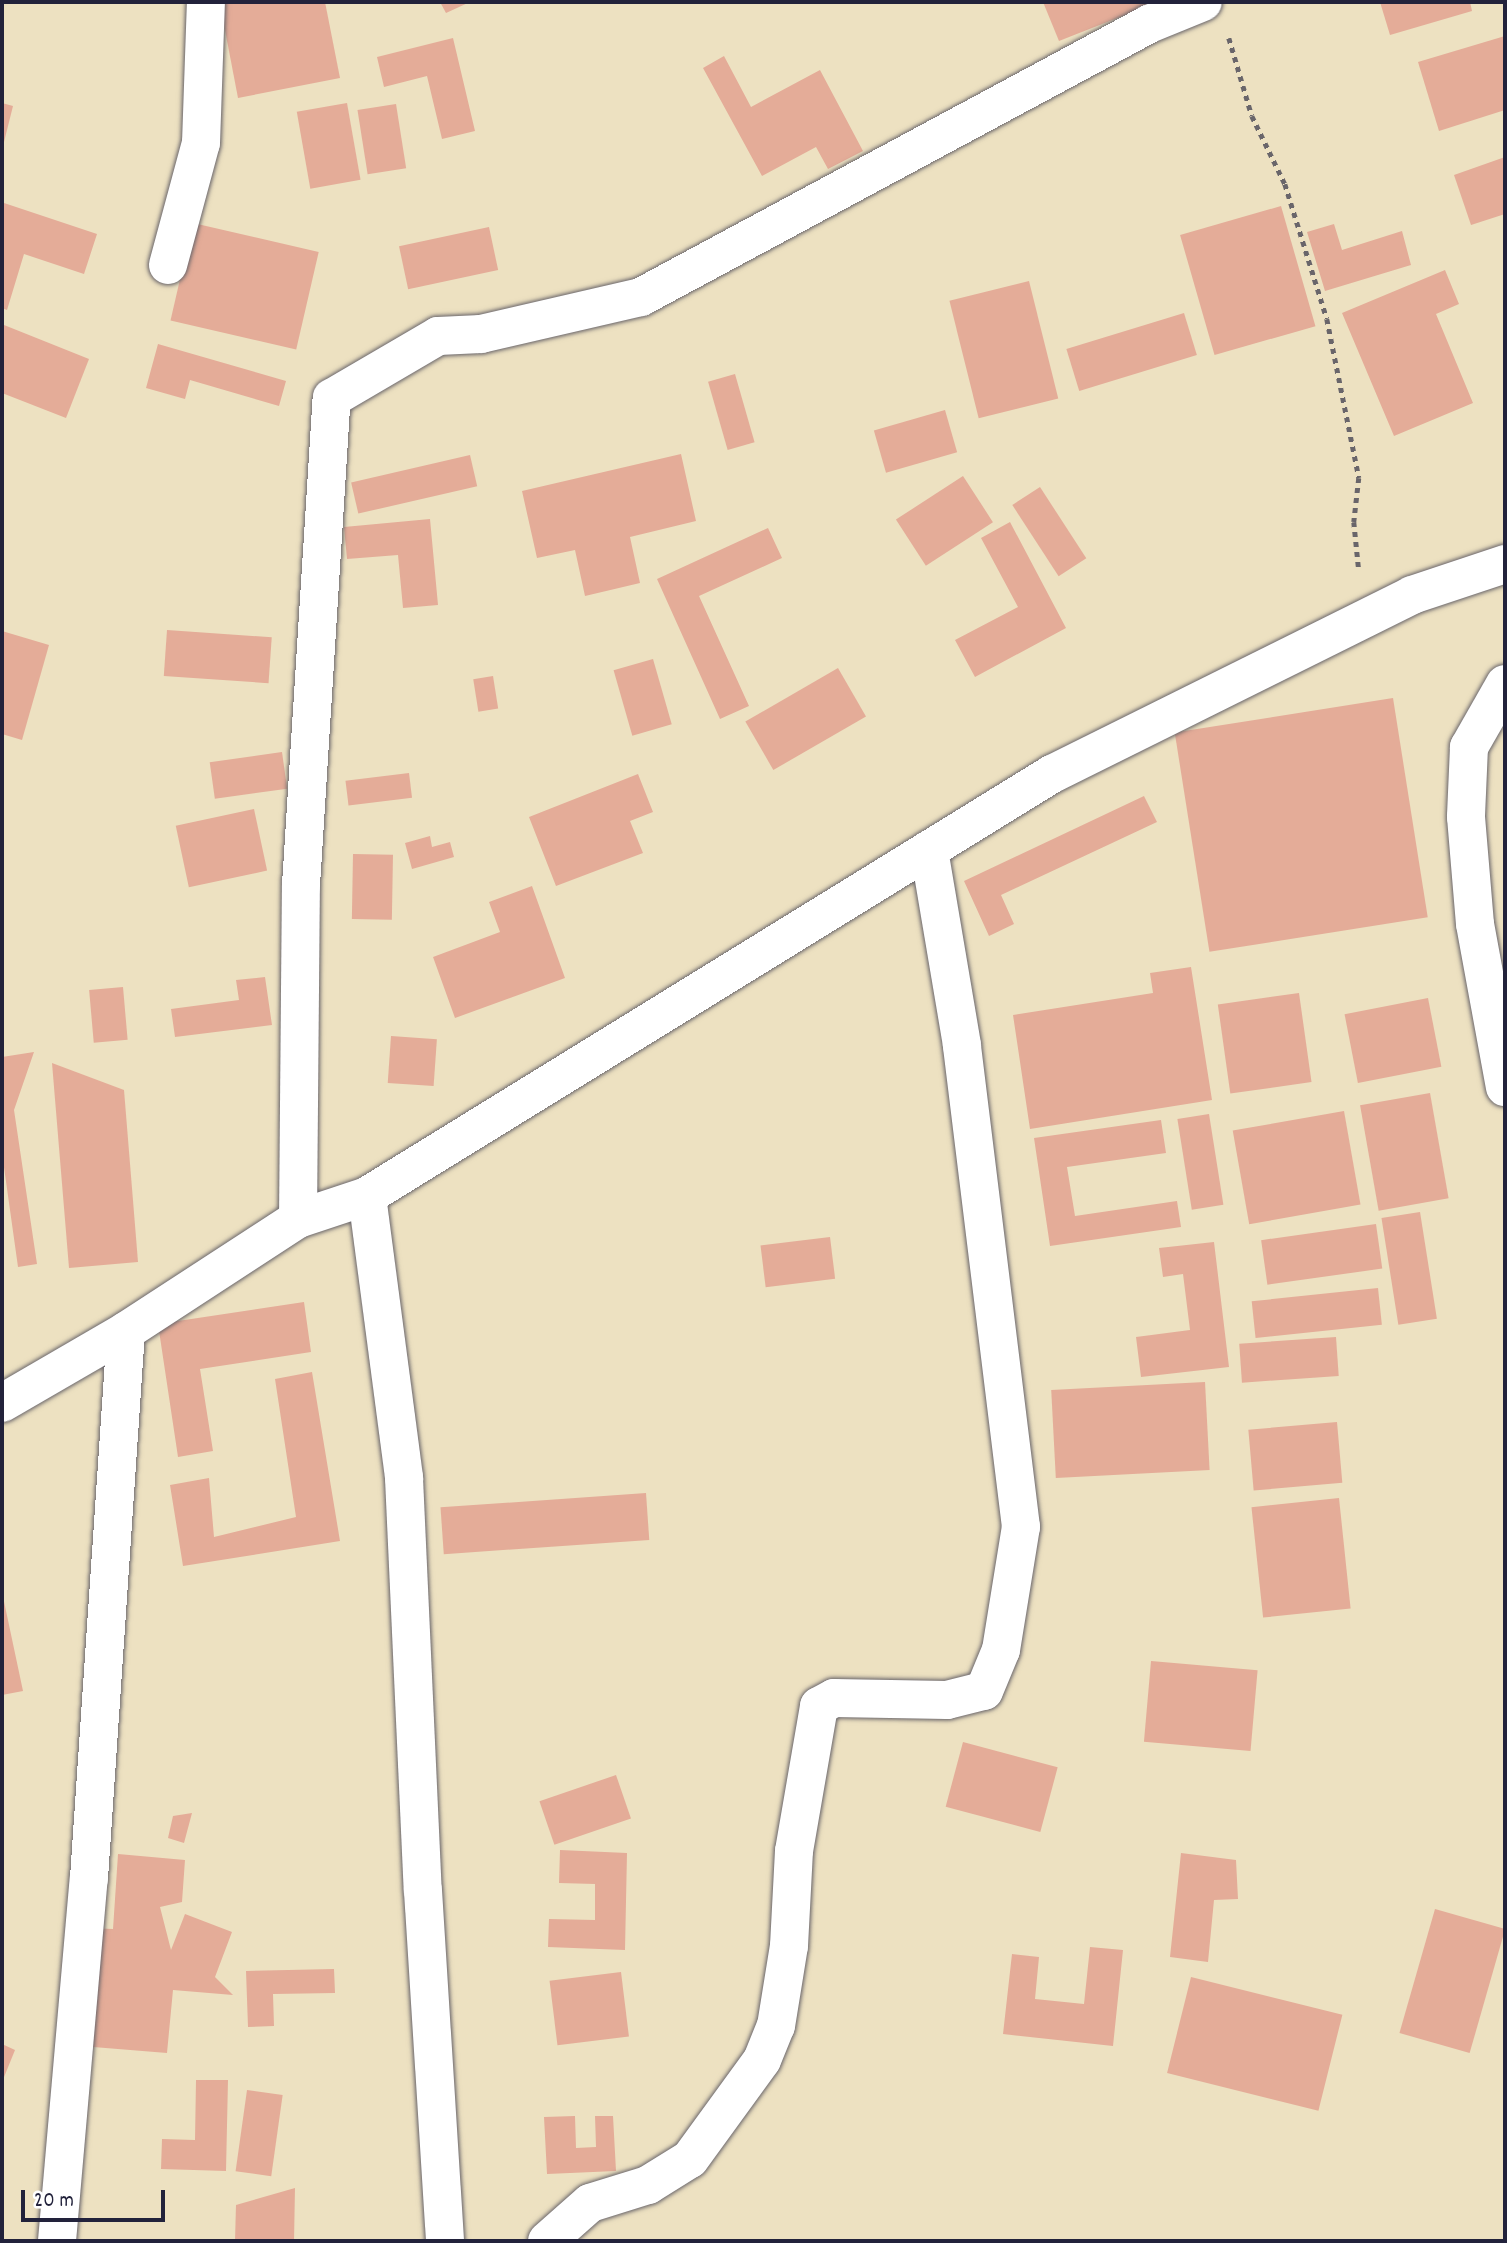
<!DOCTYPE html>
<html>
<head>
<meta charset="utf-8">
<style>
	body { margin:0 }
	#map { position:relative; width:1507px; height:2243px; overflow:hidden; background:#ede1c1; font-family:Dekko,sans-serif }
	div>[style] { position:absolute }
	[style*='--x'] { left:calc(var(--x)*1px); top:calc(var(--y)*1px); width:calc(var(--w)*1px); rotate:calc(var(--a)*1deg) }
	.building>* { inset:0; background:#e4ac98; transform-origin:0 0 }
	.path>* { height:4.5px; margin-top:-2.25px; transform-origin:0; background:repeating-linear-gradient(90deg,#69656a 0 5px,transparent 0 10px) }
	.roads { filter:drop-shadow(0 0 2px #69656a) drop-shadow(0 0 2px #69656a) }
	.minor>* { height:38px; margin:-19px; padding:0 19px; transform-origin:19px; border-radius:19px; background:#fff }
	.tertiary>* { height:38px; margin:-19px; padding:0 19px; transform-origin:19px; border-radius:19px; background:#fff }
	span { translate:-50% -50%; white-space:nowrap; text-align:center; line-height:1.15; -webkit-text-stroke:5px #fff; paint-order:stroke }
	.frame { position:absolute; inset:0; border:4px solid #22223b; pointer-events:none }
	.scale { position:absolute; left:21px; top:2190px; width:144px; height:32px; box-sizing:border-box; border:4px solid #22223b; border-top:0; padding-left:9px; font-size:21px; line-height:24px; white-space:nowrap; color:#22223b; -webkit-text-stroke:5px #fff; paint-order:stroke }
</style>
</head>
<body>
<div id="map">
	<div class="building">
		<i style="clip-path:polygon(234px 2px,325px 2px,340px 78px,238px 98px,220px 4px)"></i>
		<i style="clip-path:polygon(440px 2px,470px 2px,446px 13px)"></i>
		<i style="clip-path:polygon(1043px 2px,1158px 2px,1059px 41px)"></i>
		<i style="clip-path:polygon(1380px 2px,1470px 2px,1472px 11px,1390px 35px)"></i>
		<i style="clip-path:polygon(1505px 36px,1505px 110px,1439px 131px,1418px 62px)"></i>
		<i style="clip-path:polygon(453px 38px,475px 131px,442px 139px,427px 76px,384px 87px,377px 57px)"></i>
		<i style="clip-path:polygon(724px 56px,751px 107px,820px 70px,863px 151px,828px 169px,816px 147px,762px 176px,703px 68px)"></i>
		<i style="clip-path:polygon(2px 103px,13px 106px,3px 146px,2px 146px)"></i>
		<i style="left:347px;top:103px;width:78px;height:51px;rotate:80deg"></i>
		<i style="left:396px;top:104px;width:65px;height:39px;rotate:81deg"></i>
		<i style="clip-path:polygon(1505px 157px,1505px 214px,1471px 225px,1454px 175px)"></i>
		<i style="clip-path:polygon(4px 203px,97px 234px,84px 274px,24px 254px,7px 310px,2px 308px)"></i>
		<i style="left:1281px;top:206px;width:125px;height:105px;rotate:74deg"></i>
		<i style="left:193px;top:223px;width:129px;height:100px;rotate:13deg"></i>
		<i style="clip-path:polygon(1334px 224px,1342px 250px,1402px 231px,1411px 265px,1325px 291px,1307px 232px)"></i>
		<i style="left:489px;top:227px;width:44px;height:92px;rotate:78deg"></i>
		<i style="clip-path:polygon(1445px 270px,1459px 304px,1436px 314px,1473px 403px,1394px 436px,1342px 313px)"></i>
		<i style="left:1029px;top:281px;width:121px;height:82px;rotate:76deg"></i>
		<i style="left:1184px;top:313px;width:44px;height:123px;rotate:73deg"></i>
		<i style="clip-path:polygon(4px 325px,89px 359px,66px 418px,2px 393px)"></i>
		<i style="clip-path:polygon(158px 344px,286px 381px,279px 406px,190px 380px,185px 399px,146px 388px)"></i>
		<i style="left:735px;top:374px;width:71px;height:28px;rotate:74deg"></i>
		<i style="left:945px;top:410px;width:44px;height:74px;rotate:74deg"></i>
		<i style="clip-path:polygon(681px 454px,696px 521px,630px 537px,640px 583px,585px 596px,575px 550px,537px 558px,522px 491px)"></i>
		<i style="left:470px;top:455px;width:32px;height:122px;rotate:77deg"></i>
		<i style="left:963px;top:476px;width:55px;height:80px;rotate:57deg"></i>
		<i style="left:1040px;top:487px;width:85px;height:33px;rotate:57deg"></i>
		<i style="clip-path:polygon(430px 519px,438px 605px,403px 608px,398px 555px,347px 559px,344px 527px)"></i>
		<i style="clip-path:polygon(1010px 522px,1066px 628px,975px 677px,955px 640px,1018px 607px,981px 538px)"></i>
		<i style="clip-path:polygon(768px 528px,782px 558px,699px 596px,749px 706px,720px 719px,657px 579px)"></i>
		<i style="left:167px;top:630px;width:105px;height:46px;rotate:4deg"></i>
		<i style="clip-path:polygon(2px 631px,49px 645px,22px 740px,2px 734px)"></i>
		<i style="left:653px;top:659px;width:68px;height:41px;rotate:74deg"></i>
		<i style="left:838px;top:668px;width:56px;height:107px;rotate:60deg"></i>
		<i style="left:493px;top:676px;width:33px;height:20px;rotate:81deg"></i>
		<i style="left:1393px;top:698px;width:222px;height:221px;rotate:81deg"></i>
		<i style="left:282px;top:752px;width:37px;height:73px;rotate:82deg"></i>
		<i style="left:409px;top:773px;width:25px;height:64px;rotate:83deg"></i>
		<i style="clip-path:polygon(638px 774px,653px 812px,630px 821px,643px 853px,556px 886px,529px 817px)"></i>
		<i style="clip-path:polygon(1144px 796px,1157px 822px,1001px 895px,1014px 924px,989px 936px,964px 881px)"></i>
		<i style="left:254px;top:809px;width:63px;height:80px;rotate:78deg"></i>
		<i style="clip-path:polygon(430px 836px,432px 847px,450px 842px,454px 857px,412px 869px,405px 843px)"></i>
		<i style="left:353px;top:854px;width:40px;height:65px;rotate:1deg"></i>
		<i style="clip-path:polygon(532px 886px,565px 978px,455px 1018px,433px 957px,500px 932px,489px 902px)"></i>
		<i style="clip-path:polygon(1191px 967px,1212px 1100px,1030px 1129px,1013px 1015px,1153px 993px,1150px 973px)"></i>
		<i style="clip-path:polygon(265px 977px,272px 1025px,175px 1037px,171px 1009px,239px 1000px,236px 980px)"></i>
		<i style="left:123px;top:987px;width:53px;height:34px;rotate:85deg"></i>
		<i style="left:1299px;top:993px;width:90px;height:82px;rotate:82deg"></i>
		<i style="left:1428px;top:998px;width:70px;height:85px;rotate:79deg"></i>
		<i style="left:391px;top:1036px;width:46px;height:47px;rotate:4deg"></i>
		<i style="clip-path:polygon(34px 1052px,14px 1110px,37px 1264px,18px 1267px,2px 1153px,2px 1057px)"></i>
		<i style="clip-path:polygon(52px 1063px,124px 1090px,138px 1262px,69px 1268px)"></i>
		<i style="left:1430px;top:1093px;width:107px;height:71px;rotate:80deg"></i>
		<i style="left:1344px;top:1111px;width:95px;height:113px;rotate:80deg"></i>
		<i style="left:1209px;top:1114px;width:92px;height:32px;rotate:81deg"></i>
		<i style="clip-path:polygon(1161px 1120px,1166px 1153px,1067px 1167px,1075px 1216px,1177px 1201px,1181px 1227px,1050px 1246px,1034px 1138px)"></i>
		<i style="left:1420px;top:1212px;width:108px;height:39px;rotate:81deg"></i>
		<i style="left:1376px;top:1224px;width:45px;height:116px;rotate:82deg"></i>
		<i style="left:830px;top:1237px;width:42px;height:70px;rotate:83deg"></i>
		<i style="clip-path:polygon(1214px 1242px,1229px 1367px,1141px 1377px,1136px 1337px,1190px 1330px,1183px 1274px,1163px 1277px,1159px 1248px)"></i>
		<i style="left:1378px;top:1288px;width:37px;height:127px;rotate:84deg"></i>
		<i style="clip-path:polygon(304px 1302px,311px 1352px,200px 1369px,213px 1451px,178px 1457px,158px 1324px)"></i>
		<i style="left:1336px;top:1337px;width:39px;height:97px;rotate:86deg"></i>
		<i style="clip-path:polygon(312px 1372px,340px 1541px,183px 1566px,170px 1485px,209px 1478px,214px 1537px,296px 1517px,275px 1379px)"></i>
		<i style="left:1205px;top:1382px;width:88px;height:154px;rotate:87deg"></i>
		<i style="left:1337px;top:1422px;width:61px;height:89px;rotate:85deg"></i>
		<i style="left:646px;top:1493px;width:47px;height:206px;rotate:86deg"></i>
		<i style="left:1339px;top:1498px;width:111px;height:88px;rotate:84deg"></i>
		<i style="clip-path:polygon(2px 1592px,23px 1691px,2px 1695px)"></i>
		<i style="left:1151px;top:1661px;width:107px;height:81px;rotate:5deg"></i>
		<i style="left:963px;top:1742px;width:98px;height:67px;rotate:15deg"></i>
		<i style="left:616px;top:1775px;width:46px;height:81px;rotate:71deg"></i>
		<i style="clip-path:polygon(192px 1813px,184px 1843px,168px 1838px,173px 1816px)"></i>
		<i style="clip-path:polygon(560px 1850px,627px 1853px,625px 1950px,548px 1947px,549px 1919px,595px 1920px,595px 1884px,559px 1883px)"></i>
		<i style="clip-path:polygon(1181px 1853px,1236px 1860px,1238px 1899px,1214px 1900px,1208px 1962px,1170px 1957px)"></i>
		<i style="clip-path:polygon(118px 1854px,185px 1860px,182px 1902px,160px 1907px,171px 1950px,185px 1914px,232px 1932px,215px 1977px,233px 1995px,173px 1990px,167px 2053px,81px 2046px,90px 1928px,113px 1929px)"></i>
		<i style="left:1435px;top:1909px;width:73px;height:129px;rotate:16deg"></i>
		<i style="clip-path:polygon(1090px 1947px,1123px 1950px,1113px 2046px,1003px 2034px,1012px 1954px,1039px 1957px,1035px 1999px,1084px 2004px)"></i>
		<i style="clip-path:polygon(334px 1969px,335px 1993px,273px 1994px,274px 2026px,248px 2027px,246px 1971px)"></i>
		<i style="left:621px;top:1972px;width:65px;height:72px;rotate:83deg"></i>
		<i style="left:1191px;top:1977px;width:156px;height:99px;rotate:14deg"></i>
		<i style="clip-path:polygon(2px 2044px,15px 2050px,2px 2082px)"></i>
		<i style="clip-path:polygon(196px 2080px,228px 2080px,226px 2171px,161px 2169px,162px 2139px,195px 2140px)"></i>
		<i style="left:247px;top:2090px;width:36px;height:82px;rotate:8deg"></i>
		<i style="clip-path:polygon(575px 2116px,576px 2148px,596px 2147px,595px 2116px,613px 2116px,616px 2171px,547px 2174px,544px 2117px)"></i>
		<i style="clip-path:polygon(295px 2188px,294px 2241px,235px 2241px,236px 2205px)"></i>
	</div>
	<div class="path">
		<i style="--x:1229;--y:38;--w:81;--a:73.6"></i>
		<i style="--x:1252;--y:116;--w:76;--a:64.1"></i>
		<i style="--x:1285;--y:184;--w:141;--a:72.7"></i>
		<i style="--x:1327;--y:319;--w:162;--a:78.6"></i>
		<i style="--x:1359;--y:478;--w:44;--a:96.5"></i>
		<i style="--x:1354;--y:522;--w:49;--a:84.2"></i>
	</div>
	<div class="roads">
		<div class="minor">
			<i style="--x:168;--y:265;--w:126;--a:-74.9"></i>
			<i style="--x:201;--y:143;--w:141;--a:-88"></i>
			<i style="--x:1505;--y:684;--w:73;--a:119.7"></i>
			<i style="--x:1469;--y:747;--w:70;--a:92.5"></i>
			<i style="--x:1466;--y:817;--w:107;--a:85.2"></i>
			<i style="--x:1475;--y:924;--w:166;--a:79.6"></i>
			<i style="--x:367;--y:1196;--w:284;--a:82.5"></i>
			<i style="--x:404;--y:1478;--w:413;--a:87.4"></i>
			<i style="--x:423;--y:1891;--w:351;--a:86.4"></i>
			<i style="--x:298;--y:1219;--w:334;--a:-89.5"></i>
			<i style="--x:301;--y:885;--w:488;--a:-86.4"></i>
			<i style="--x:332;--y:398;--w:123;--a:-30.3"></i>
			<i style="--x:438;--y:336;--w:43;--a:-2.7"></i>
			<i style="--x:481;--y:334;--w:164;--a:-13"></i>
			<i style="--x:641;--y:297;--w:577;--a:-28.25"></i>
			<i style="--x:1149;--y:24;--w:58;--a:-22.2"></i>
			<i style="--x:57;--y:2241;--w:364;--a:-85"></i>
			<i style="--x:89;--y:1878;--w:548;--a:-86.13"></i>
			<i style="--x:547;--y:2241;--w:57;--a:-41.5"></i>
			<i style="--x:590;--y:2203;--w:61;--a:-17.2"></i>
			<i style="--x:648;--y:2185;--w:49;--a:-31.8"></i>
			<i style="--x:690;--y:2159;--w:122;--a:-54"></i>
			<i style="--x:762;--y:2060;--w:37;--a:-68"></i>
			<i style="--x:776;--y:2026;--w:81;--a:-80.8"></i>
			<i style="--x:789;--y:1946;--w:95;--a:-87"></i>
			<i style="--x:794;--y:1851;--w:147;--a:-80.2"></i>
			<i style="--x:819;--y:1706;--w:17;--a:-28"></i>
			<i style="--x:834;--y:1698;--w:113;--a:1"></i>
			<i style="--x:947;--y:1700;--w:38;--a:-14"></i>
			<i style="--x:984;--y:1691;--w:44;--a:-67.5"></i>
			<i style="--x:1001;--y:1650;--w:125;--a:-80.8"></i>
			<i style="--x:1021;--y:1527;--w:486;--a:-97"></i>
			<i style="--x:962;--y:1045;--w:198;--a:-99.6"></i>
		</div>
		<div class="tertiary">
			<i style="--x:2;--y:1403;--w:143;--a:-30.1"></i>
			<i style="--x:126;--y:1331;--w:205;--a:-33.1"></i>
			<i style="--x:298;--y:1219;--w:73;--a:-18.4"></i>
			<i style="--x:367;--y:1196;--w:805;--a:-31.64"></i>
			<i style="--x:1052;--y:774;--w:402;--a:-26.4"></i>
			<i style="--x:1412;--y:595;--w:98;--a:-18.4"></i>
		</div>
	</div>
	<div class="frame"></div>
	<div class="scale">20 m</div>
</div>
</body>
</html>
